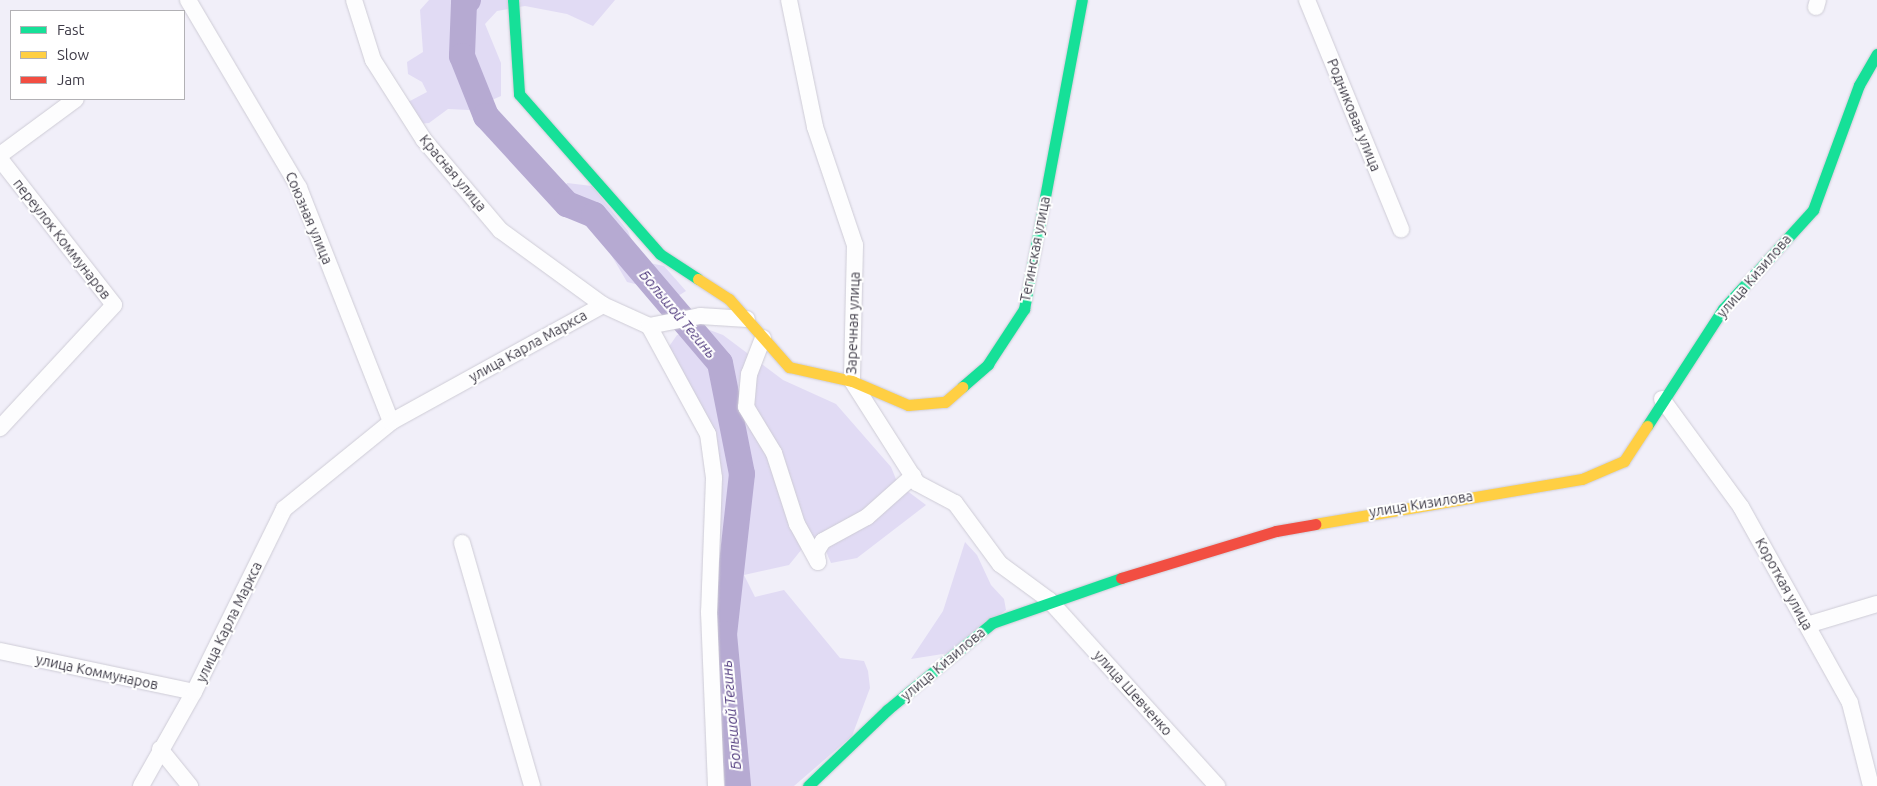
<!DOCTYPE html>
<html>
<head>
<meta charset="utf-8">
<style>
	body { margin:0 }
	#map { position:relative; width:1877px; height:786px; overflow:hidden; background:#f1eff9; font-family:Ubuntu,sans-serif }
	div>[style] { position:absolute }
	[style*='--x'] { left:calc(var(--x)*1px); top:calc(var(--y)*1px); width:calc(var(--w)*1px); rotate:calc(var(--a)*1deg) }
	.green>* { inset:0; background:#e1dbf4 }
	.river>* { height:26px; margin:-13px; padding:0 13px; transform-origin:13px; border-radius:13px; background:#b6aad2 }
	.roads { filter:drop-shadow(0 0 1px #ceccd6) drop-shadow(0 0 1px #ceccd6) }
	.street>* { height:16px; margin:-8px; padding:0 8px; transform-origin:8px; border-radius:8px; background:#fdfdfe }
	.fast>* { height:11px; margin:-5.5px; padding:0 5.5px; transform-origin:5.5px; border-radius:5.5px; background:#16e098 }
	.slow>* { height:11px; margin:-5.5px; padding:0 5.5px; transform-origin:5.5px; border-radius:5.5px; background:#ffcf43 }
	.jam>* { height:11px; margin:-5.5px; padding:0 5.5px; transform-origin:5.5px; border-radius:5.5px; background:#f24e42 }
	span { translate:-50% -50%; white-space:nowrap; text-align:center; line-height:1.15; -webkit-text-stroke:4px #fff; paint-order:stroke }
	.street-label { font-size:14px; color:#3e3b47 }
	.water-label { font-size:15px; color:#523c7f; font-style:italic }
	.legend { position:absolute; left:10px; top:10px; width:175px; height:90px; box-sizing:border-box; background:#fff; border:1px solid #b2b1b5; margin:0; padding:6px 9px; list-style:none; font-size:15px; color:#3e3b47 }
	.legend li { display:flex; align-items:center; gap:10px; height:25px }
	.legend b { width:25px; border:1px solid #b2b1b5 }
</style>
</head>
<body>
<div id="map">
	<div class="green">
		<i style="clip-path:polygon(429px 0,615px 0,593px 26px,567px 14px,525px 6px,497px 11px,485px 24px,501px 63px,501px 96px,469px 110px,448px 109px,429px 123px,418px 124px,408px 102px,427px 92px,422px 82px,408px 74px,407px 62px,423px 52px,420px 10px)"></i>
		<i style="clip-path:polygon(567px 183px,592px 186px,628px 231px,640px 261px,664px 266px,686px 291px,662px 306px,647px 287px,627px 282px,596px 229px,577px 213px,563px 191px)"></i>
		<i style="clip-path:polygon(707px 329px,723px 335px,783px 380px,836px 404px,891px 467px,898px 484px,926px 505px,857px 558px,831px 563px,825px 549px,806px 544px,789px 565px,744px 575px,755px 597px,784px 590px,840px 658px,864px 661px,868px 671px,870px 688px,852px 736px,794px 786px,716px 786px,708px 434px,668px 348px,677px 335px)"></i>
		<i style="clip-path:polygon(965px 542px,977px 555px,991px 585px,1004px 599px,1006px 610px,949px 653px,911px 659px,943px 611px)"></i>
	</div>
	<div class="river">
		<i style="--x:468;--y:0;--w:5;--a:143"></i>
		<i style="--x:464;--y:3;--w:53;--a:92.2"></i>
		<i style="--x:462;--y:56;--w:65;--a:68.2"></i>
		<i style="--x:486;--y:116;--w:120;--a:47.4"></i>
		<i style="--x:567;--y:204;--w:29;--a:22"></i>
		<i style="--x:594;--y:215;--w:194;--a:49.6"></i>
		<i style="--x:720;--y:363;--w:113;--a:78.8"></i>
		<i style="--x:742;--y:474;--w:161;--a:96.4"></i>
		<i style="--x:724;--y:634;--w:153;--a:84.7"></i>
	</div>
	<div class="roads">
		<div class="street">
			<i style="--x:188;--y:0;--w:218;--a:59.4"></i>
			<i style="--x:299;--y:188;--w:251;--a:68.5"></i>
			<i style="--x:354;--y:0;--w:63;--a:72.4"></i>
			<i style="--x:373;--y:60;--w:95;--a:57.5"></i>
			<i style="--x:424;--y:140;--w:118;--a:49.8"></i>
			<i style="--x:500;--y:230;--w:127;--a:36.1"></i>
			<i style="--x:603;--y:305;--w:51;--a:24.5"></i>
			<i style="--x:649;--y:326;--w:123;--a:61.4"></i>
			<i style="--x:708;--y:434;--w:44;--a:82.2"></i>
			<i style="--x:714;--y:478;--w:134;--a:92.1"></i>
			<i style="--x:709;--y:612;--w:174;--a:87.7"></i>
			<i style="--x:789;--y:0;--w:130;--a:78.4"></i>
			<i style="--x:815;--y:127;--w:125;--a:71.3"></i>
			<i style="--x:855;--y:245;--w:136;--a:91.3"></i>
			<i style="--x:852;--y:381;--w:121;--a:57.5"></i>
			<i style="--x:917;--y:483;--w:43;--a:27.8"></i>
			<i style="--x:955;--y:503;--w:76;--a:53.6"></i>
			<i style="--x:1000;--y:564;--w:61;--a:36.3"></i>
			<i style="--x:1049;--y:600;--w:251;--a:47.9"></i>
			<i style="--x:1307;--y:0;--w:248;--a:67.7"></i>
			<i style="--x:1816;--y:7;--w:7;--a:-74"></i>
			<i style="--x:0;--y:155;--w:94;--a:-36.4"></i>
			<i style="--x:0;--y:159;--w:185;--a:52"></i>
			<i style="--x:114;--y:305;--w:168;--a:132.8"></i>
			<i style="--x:649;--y:326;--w:52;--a:-11.1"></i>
			<i style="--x:700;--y:316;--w:47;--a:3.7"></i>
			<i style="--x:763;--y:338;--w:39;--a:111"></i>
			<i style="--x:749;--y:374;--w:33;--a:95"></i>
			<i style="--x:746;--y:407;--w:54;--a:58.7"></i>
			<i style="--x:774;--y:453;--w:75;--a:72.1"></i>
			<i style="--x:797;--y:524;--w:43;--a:61.1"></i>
			<i style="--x:818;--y:562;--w:10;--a:-101"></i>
			<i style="--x:816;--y:552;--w:13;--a:-58"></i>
			<i style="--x:823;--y:541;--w:50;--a:-28.6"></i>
			<i style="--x:867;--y:517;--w:62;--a:-41.7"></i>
			<i style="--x:1662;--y:399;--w:134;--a:53.8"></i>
			<i style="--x:1741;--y:507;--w:224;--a:60.9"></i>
			<i style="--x:1850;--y:703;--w:86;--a:75.8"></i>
			<i style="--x:462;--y:543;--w:253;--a:73.9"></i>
			<i style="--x:1807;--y:625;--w:73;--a:-16.7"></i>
			<i style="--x:0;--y:651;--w:198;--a:11.9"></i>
			<i style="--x:160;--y:749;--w:48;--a:51"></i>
			<i style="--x:141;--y:786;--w:108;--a:-60.6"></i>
			<i style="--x:194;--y:692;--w:204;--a:-63.8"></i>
			<i style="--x:284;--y:509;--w:138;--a:-39.1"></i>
			<i style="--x:391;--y:422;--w:242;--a:-28.9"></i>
		</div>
		<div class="fast">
			<i style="--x:513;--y:0;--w:94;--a:86.3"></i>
			<i style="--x:519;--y:94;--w:213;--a:48.6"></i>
			<i style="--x:660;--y:254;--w:45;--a:33.3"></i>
			<i style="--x:962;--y:387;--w:35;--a:-41"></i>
			<i style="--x:988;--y:364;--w:66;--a:-56.8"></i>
			<i style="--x:1024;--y:309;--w:314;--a:-79.4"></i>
			<i style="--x:1647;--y:426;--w:140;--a:-57"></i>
			<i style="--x:1723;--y:309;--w:134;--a:-47.7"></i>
			<i style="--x:1813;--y:210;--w:133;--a:-69.8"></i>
			<i style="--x:1859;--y:85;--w:36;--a:-60"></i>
			<i style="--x:808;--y:786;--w:110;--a:-43.9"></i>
			<i style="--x:887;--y:710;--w:136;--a:-39.6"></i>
			<i style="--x:992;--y:623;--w:137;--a:-19.2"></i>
		</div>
		<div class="slow">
			<i style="--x:698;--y:279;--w:37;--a:33"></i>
			<i style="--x:729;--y:299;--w:91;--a:48.6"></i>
			<i style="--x:789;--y:367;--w:65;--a:12.5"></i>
			<i style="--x:852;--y:381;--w:61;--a:23.2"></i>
			<i style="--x:908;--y:405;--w:37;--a:-5"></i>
			<i style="--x:945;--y:402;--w:23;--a:-41"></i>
			<i style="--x:1315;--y:524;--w:271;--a:-9.6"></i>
			<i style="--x:1582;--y:479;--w:46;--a:-23.2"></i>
			<i style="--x:1624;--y:461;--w:42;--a:-56.7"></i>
		</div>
		<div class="jam">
			<i style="--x:1121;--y:578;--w:162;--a:-16.9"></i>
			<i style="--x:1276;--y:531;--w:40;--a:-10"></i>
		</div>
	</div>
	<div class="street-label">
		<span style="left:1354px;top:115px;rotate:68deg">Родниковая улица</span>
		<span style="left:453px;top:173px;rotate:50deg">Красная улица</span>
		<span style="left:309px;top:218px;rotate:67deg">Союзная улица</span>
		<span style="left:62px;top:239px;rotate:52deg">переулок Коммунаров</span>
		<span style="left:1035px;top:249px;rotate:-79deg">Тегинская улица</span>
		<span style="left:1754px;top:276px;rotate:-49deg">улица Кизилова</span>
		<span style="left:853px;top:323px;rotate:-88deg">Заречная улица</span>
		<span style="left:528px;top:346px;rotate:-29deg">улица Карла Маркса</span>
		<span style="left:1421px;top:504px;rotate:-9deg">улица Кизилова</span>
		<span style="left:1784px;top:584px;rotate:61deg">Короткая улица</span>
		<span style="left:229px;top:622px;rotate:-64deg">улица Карла Маркса</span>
		<span style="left:943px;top:664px;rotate:-40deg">улица Кизилова</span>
		<span style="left:97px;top:672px;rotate:12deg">улица Коммунаров</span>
		<span style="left:1133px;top:693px;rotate:48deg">улица Шевченко</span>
	</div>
	<div class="water-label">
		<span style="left:678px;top:314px;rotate:50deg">Большой Тегинь</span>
		<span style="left:731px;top:715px;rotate:-95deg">Большой Тегинь</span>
	</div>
	<ul class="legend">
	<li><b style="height:6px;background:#16e098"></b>Fast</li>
	<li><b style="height:6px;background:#ffcf43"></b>Slow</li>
	<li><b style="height:6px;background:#f24e42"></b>Jam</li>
	</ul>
</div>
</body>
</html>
